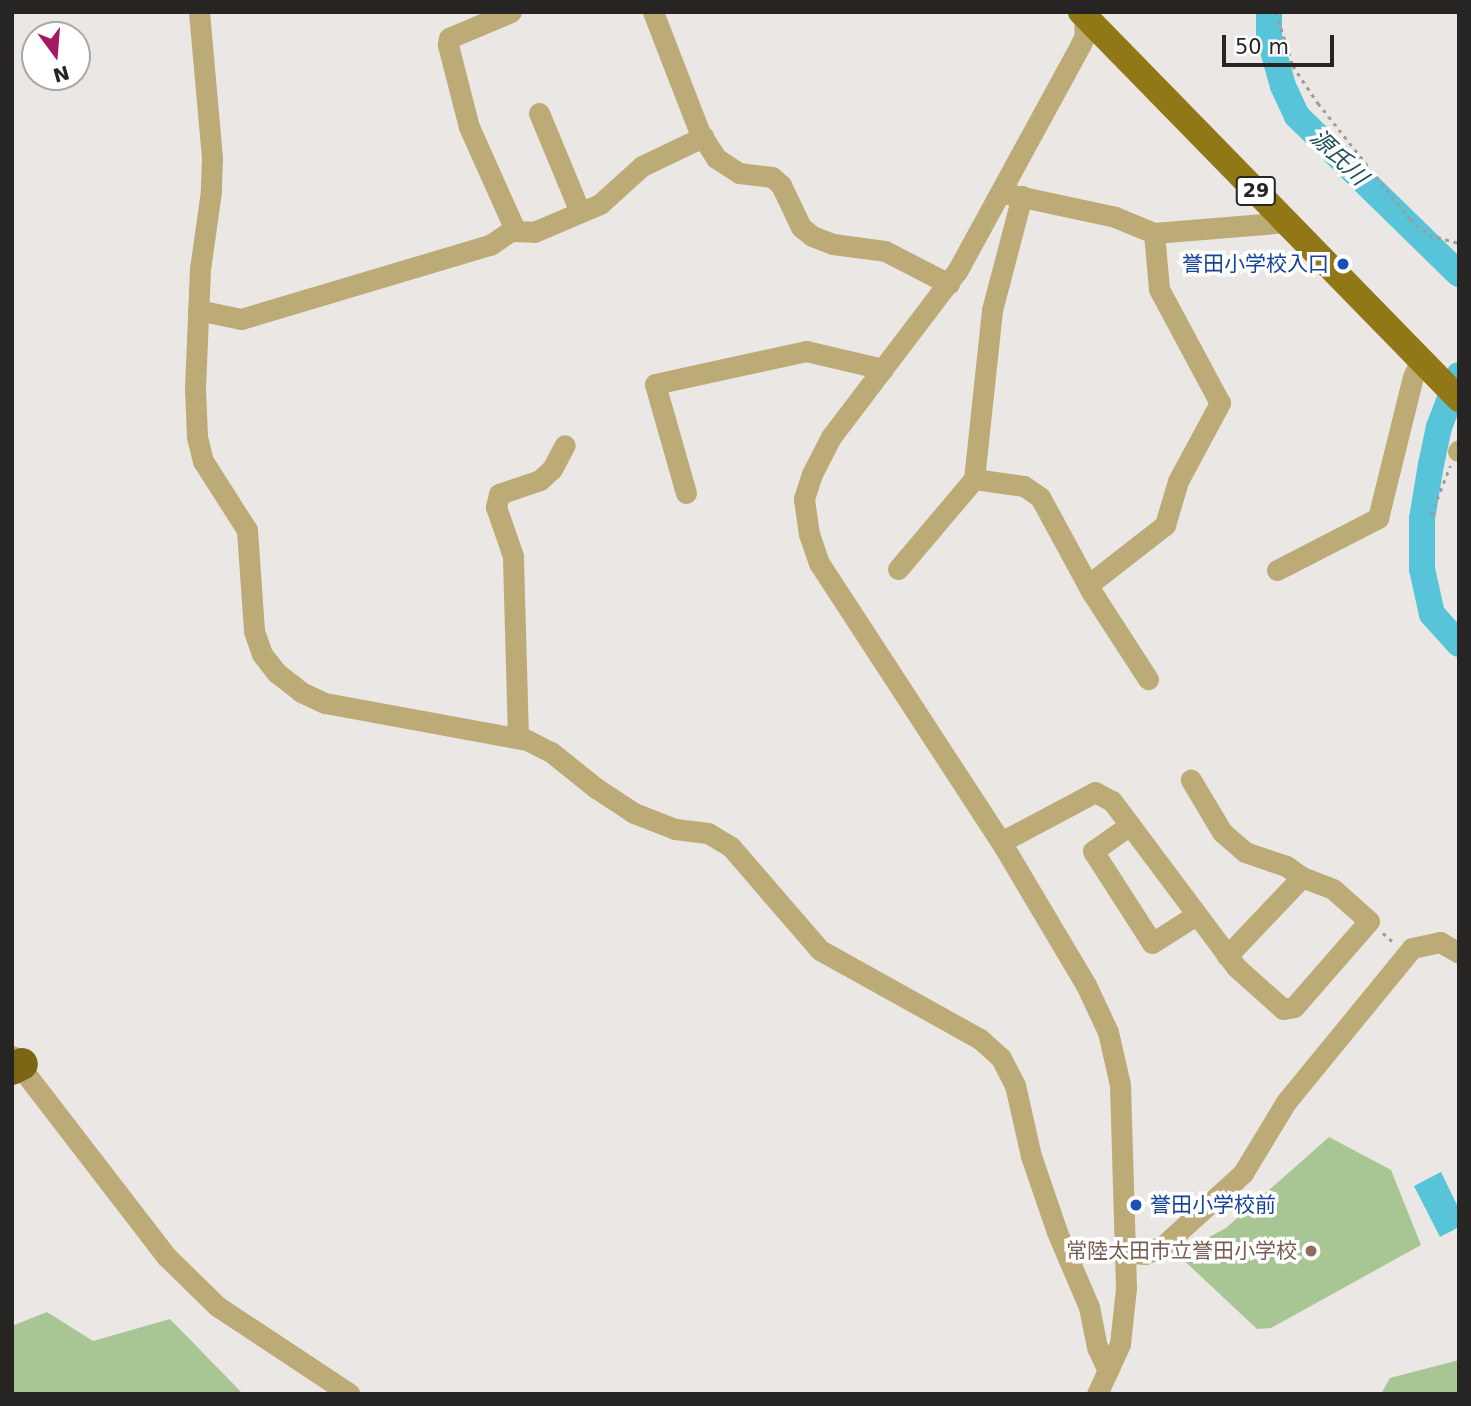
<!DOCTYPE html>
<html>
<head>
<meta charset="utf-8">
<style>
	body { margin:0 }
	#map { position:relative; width:1471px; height:1406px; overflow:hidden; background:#ebe7e4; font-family:"DejaVu Sans","Noto Sans JP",sans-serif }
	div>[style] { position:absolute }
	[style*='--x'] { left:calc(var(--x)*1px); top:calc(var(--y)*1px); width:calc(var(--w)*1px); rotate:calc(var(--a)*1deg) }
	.green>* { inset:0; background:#a8c594 }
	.water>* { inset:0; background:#57c4da }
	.river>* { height:26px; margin:-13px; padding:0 13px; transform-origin:13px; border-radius:13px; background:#57c4da }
	.path>* { height:2.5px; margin-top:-1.25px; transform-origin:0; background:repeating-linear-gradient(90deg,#9e9b99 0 3.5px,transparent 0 8.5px) }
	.minor>* { height:21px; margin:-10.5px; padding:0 10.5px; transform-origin:10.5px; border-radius:10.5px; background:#bcab76 }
	.major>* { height:26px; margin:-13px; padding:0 13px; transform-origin:13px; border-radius:13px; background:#917716 }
	.highway>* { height:32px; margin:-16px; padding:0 16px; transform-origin:16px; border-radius:16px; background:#7c6514 }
	.dots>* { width:19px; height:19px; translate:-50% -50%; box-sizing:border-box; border:4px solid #fff; border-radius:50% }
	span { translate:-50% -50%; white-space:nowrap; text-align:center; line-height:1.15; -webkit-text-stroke:7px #fff; paint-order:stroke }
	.shield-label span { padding:2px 5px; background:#fff; border:2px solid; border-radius:5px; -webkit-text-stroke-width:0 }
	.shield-label { font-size:19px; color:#262524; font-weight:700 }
	.transit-label { font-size:21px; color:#164399 }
	.right { translate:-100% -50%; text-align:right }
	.left { translate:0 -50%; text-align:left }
	.education-label { font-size:21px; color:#785e54 }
	.water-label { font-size:23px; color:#22525b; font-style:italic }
	.frame { position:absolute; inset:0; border:14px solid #262524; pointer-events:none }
	.north { position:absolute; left:21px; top:21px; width:70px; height:70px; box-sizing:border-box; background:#fff; border:2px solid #a8a8a7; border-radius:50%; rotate:164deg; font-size:19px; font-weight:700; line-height:28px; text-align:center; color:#262524 }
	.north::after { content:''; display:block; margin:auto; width:24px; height:32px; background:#a41961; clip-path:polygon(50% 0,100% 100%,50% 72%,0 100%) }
	.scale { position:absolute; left:1222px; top:35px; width:112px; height:32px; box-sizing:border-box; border:4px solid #262524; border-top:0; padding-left:9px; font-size:21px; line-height:24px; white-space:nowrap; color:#262524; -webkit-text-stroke:5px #fff; paint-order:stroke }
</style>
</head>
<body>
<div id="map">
	<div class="green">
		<i style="clip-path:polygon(1329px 1137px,1391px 1170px,1421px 1245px,1271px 1328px,1257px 1329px,1177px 1254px,1226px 1228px)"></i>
		<i style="clip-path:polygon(47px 1312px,93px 1341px,170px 1319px,243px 1394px,12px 1394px,12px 1326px)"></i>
		<i style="clip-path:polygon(1459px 1360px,1459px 1394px,1381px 1394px,1390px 1378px)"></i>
	</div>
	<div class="water">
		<i style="clip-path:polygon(1441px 1172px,1459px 1209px,1459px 1227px,1440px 1237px,1414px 1186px)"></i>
	</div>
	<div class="river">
		<i style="--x:1269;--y:12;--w:24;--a:90"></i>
		<i style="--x:1269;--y:36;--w:52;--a:74.4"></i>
		<i style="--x:1283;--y:86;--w:33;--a:65"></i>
		<i style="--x:1297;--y:116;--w:226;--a:44.3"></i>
		<i style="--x:1459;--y:375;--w:56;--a:111"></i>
		<i style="--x:1439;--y:427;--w:38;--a:102"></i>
		<i style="--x:1431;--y:464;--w:56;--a:99.3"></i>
		<i style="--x:1422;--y:519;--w:50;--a:90"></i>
		<i style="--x:1422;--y:569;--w:46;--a:77.5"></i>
		<i style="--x:1432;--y:614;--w:40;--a:48"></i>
	</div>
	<div class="path">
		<i style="--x:1276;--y:12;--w:57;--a:72.5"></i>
		<i style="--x:1293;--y:66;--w:45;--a:56"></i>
		<i style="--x:1318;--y:103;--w:148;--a:51.6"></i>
		<i style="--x:1410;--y:219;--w:25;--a:40"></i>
		<i style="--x:1429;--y:235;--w:31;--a:15"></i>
		<i style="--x:1431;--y:515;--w:53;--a:-68.8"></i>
		<i style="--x:1383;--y:933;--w:15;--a:42"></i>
	</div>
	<div class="minor">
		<i style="--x:199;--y:12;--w:146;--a:84.9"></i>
		<i style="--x:212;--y:157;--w:34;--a:92"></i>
		<i style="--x:211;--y:191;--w:79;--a:98"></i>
		<i style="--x:200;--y:269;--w:120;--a:92.4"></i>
		<i style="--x:195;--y:389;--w:48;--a:87.6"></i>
		<i style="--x:197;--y:437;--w:25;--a:76"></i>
		<i style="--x:203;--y:461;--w:82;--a:57.5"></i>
		<i style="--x:247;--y:530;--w:101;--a:86"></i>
		<i style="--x:254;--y:631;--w:24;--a:71"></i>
		<i style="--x:262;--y:654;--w:24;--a:52"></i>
		<i style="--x:277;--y:673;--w:31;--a:38"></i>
		<i style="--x:301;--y:692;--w:26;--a:25"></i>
		<i style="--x:325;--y:703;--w:205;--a:10.4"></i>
		<i style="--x:527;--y:740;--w:27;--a:27"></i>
		<i style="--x:551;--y:752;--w:58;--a:38.7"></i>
		<i style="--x:596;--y:788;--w:45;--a:33.3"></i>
		<i style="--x:634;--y:813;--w:44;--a:21.3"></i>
		<i style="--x:675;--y:829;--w:33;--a:7"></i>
		<i style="--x:708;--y:833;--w:27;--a:31"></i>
		<i style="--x:731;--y:847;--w:136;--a:49.2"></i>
		<i style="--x:820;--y:950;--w:183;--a:29.1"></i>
		<i style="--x:980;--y:1039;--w:28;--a:42"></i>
		<i style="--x:1001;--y:1058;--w:30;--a:63"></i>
		<i style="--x:1015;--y:1085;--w:73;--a:77.3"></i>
		<i style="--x:1031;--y:1156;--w:80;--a:71.1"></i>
		<i style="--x:1057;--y:1232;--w:82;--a:66.9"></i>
		<i style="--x:1089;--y:1307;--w:41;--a:78.7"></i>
		<i style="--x:1097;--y:1347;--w:26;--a:65"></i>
		<i style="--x:653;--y:12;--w:130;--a:68.8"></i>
		<i style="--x:700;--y:133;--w:30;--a:57"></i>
		<i style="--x:716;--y:158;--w:27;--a:33"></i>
		<i style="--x:739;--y:173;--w:33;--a:7"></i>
		<i style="--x:772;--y:177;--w:12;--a:42"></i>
		<i style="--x:781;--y:185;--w:47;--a:64.5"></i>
		<i style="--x:801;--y:227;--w:14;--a:39"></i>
		<i style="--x:812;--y:236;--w:22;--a:21"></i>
		<i style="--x:833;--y:244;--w:52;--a:7.7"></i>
		<i style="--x:885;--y:251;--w:72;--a:27.3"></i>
		<i style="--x:1084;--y:12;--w:23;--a:88"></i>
		<i style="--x:1085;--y:35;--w:10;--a:114"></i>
		<i style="--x:1081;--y:44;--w:259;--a:118.6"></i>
		<i style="--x:957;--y:271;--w:208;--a:127.2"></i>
		<i style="--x:831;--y:437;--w:42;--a:117.2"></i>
		<i style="--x:812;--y:474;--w:26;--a:108"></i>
		<i style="--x:804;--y:499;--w:35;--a:82"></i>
		<i style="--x:809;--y:534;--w:31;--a:71"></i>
		<i style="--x:819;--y:563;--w:333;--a:56.9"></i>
		<i style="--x:1001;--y:842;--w:166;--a:59.3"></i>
		<i style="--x:1086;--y:985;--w:52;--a:64.9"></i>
		<i style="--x:1108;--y:1032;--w:54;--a:77.2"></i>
		<i style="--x:1120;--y:1085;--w:203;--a:88.3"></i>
		<i style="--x:1126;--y:1288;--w:56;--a:96.1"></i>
		<i style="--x:1120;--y:1344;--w:55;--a:114.7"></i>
		<i style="--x:539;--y:113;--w:107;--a:67.5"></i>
		<i style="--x:1008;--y:194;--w:109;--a:12.1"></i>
		<i style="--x:1115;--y:217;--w:42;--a:22.3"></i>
		<i style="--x:1154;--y:233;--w:133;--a:-4.7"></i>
		<i style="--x:511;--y:231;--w:23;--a:2"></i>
		<i style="--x:534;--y:232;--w:72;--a:-23"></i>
		<i style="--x:600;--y:204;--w:57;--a:-42.1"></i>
		<i style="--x:642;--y:166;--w:68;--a:-25.4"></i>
		<i style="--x:198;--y:310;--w:44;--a:11.8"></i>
		<i style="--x:241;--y:319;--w:260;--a:-16.6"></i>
		<i style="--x:490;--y:245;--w:25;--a:-34"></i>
		<i style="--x:511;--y:231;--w:8;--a:-83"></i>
		<i style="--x:512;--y:223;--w:105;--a:-114.1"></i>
		<i style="--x:469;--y:127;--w:85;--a:-104.4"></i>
		<i style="--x:448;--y:45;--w:7;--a:-82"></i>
		<i style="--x:449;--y:38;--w:67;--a:-22.8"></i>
		<i style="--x:1458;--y:451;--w:1;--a:-45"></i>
		<i style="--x:974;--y:479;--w:50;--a:8"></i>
		<i style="--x:1024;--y:486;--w:19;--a:35"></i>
		<i style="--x:1040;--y:497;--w:107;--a:61.5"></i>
		<i style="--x:1091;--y:591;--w:105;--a:57.1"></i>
		<i style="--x:686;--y:493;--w:113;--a:-105.9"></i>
		<i style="--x:655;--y:384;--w:155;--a:-12.3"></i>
		<i style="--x:806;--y:351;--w:79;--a:13.2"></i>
		<i style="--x:898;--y:569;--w:118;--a:-49.8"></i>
		<i style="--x:974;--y:479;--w:170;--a:-83.9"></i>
		<i style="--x:992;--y:310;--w:118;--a:-75.3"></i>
		<i style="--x:1277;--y:570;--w:114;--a:-27.2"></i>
		<i style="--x:1378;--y:518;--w:145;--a:-76.1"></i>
		<i style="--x:1413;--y:377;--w:19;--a:-65"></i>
		<i style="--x:1088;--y:585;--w:98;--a:-37.9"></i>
		<i style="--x:1165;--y:525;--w:46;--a:-73.5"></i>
		<i style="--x:1178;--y:481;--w:89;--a:-61.7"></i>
		<i style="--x:1220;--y:403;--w:129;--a:-118.2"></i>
		<i style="--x:1159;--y:289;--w:56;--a:-95.1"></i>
		<i style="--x:518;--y:738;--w:182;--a:-91.6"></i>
		<i style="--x:513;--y:556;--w:52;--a:-109.1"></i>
		<i style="--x:496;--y:507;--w:13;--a:-77"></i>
		<i style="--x:499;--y:494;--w:43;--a:-18.9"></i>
		<i style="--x:540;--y:480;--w:16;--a:-43"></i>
		<i style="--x:552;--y:469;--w:27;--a:-62"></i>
		<i style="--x:1130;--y:825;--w:45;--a:144.9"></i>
		<i style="--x:1093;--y:851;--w:109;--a:57.3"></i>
		<i style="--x:1152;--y:943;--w:52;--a:-32.5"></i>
		<i style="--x:1001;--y:842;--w:106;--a:-28"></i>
		<i style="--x:1095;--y:792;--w:19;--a:28"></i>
		<i style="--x:1112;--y:801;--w:207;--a:53.2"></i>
		<i style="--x:1236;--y:967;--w:63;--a:41.8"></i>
		<i style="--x:1283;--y:1009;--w:11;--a:-10"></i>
		<i style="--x:1294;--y:1007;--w:114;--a:-48.9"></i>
		<i style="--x:1369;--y:921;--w:48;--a:-138.4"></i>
		<i style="--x:1333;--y:889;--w:33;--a:-159"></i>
		<i style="--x:1302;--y:877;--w:19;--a:-145"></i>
		<i style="--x:1286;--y:866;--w:43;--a:-161.1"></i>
		<i style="--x:1245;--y:852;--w:30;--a:-139"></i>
		<i style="--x:1222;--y:832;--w:61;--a:-120.8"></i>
		<i style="--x:1227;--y:956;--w:109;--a:-46.5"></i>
		<i style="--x:12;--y:1056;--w:254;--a:52.4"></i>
		<i style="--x:167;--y:1257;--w:70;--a:44.4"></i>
		<i style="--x:217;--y:1306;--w:159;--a:33.5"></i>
		<i style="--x:1125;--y:1252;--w:20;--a:6"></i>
		<i style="--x:1145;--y:1254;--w:21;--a:-25"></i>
		<i style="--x:1164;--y:1245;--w:107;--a:-42.3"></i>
		<i style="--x:1243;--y:1173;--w:83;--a:-58.8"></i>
		<i style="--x:1286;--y:1102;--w:199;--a:-50.7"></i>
		<i style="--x:1412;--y:948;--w:29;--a:-12"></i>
		<i style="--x:1440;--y:942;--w:22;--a:30"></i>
	</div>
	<div class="major">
		<i style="--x:1081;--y:12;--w:541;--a:45.67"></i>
	</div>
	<div class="highway">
		<i style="--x:12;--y:1069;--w:11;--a:-27"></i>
	</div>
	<div class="dots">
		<i style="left:1343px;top:264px;background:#1a4fb4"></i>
		<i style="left:1136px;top:1205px;background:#1a4fb4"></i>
		<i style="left:1311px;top:1251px;background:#8d6e63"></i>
	</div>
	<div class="shield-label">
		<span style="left:1256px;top:191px">29</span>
	</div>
	<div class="transit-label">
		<span class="right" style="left:1329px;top:264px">誉田小学校入口</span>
		<span class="left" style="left:1150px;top:1205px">誉田小学校前</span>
	</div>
	<div class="education-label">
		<span class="right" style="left:1297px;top:1251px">常陸太田市立誉田小学校</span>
	</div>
	<div class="water-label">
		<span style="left:1339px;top:157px;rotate:44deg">源氏川</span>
	</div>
	<div class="frame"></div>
	<div class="north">N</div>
	<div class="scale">50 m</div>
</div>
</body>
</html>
